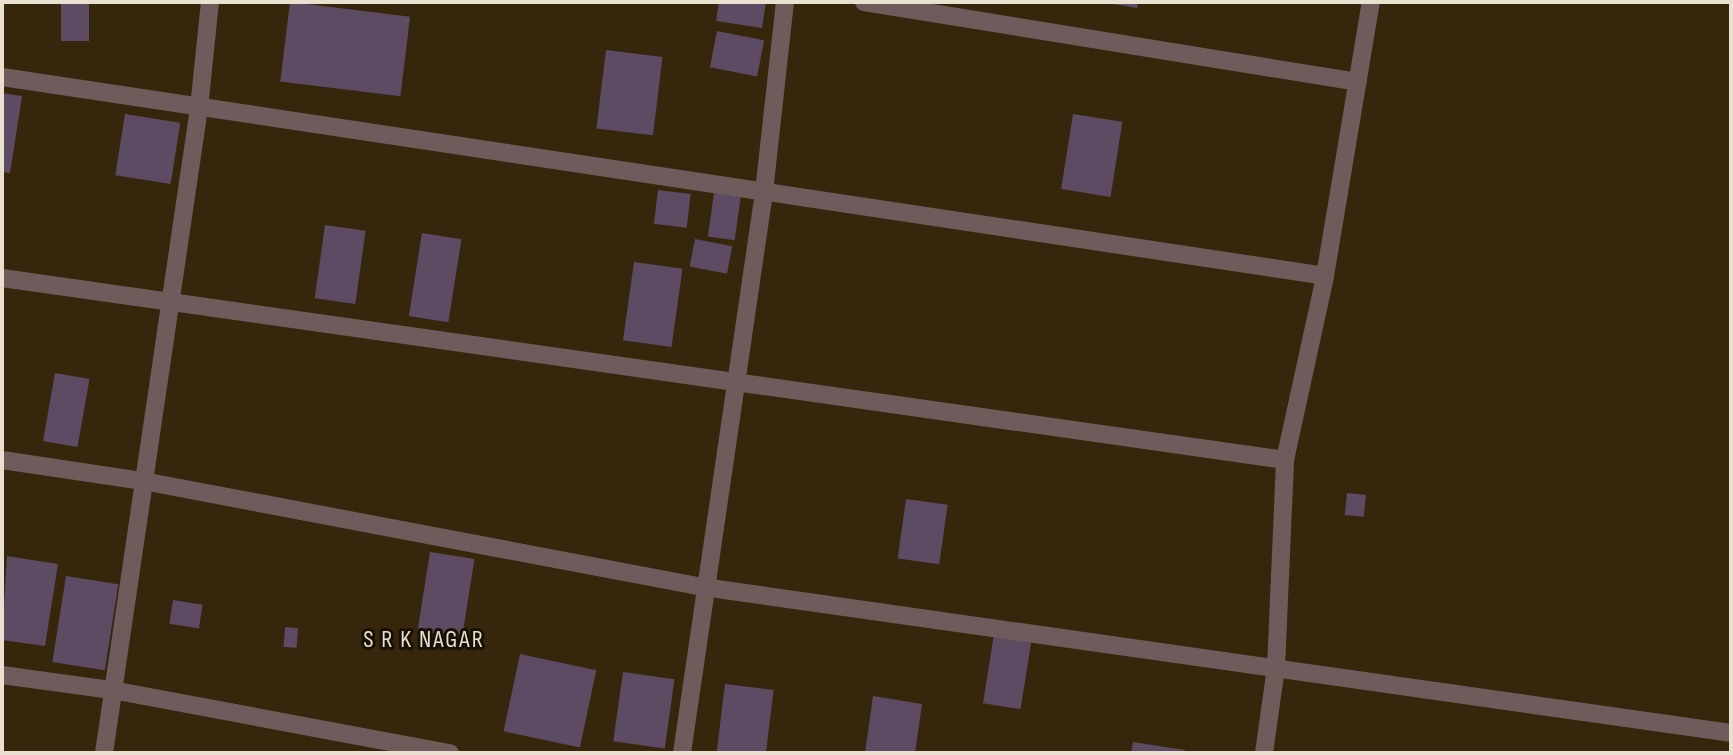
<!DOCTYPE html>
<html>
<head>
<meta charset="utf-8">
<style>
	body { margin:0 }
	#map { position:relative; width:1733px; height:755px; overflow:hidden; background:#36270c; font-family:"Sofia Sans Condensed",sans-serif }
	div>[style] { position:absolute }
	[style*='--x'] { left:calc(var(--x)*1px); top:calc(var(--y)*1px); width:calc(var(--w)*1px); rotate:calc(var(--a)*1deg) }
	.building>* { inset:0; background:#5d4a63; transform-origin:0 0 }
	.minor>* { height:18px; margin:-9px; padding:0 9px; transform-origin:9px; border-radius:9px; background:#705b5c }
	span { translate:-50% -50%; white-space:nowrap; text-align:center; line-height:1.15; -webkit-text-stroke:6px #181106; paint-order:stroke }
	.quarter-label { font-size:24px; color:#eae0d0; letter-spacing:2px }
	.frame { position:absolute; inset:0; border:4px solid #eae0d0; pointer-events:none }
</style>
</head>
<body>
<div id="map">
	<div class="building">
		<i style="left:61px;top:2px;width:28px;height:39px"></i>
		<i style="left:290px;top:2px;width:121px;height:80px;rotate:7deg"></i>
		<i style="clip-path:polygon(719px 2px,766px 2px,762px 28px,716px 21px)"></i>
		<i style="clip-path:polygon(1102px 2px,1138px 2px,1137px 8px)"></i>
		<i style="left:717px;top:31px;width:48px;height:37px;rotate:11deg"></i>
		<i style="left:606px;top:50px;width:57px;height:79px;rotate:7deg"></i>
		<i style="clip-path:polygon(2px 93px,22px 96px,10px 173px,2px 172px)"></i>
		<i style="left:125px;top:114px;width:56px;height:62px;rotate:9deg"></i>
		<i style="left:1073px;top:114px;width:50px;height:76px;rotate:9deg"></i>
		<i style="left:658px;top:190px;width:33px;height:34px;rotate:7deg"></i>
		<i style="left:714px;top:193px;width:27px;height:44px;rotate:8deg"></i>
		<i style="left:325px;top:225px;width:41px;height:74px;rotate:8deg"></i>
		<i style="left:422px;top:233px;width:40px;height:84px;rotate:9deg"></i>
		<i style="left:695px;top:239px;width:38px;height:28px;rotate:11deg"></i>
		<i style="left:634px;top:262px;width:49px;height:79px;rotate:8deg"></i>
		<i style="left:55px;top:373px;width:35px;height:69px;rotate:10deg"></i>
		<i style="left:1347px;top:493px;width:19px;height:22px;rotate:6deg"></i>
		<i style="left:906px;top:499px;width:42px;height:60px;rotate:8deg"></i>
		<i style="left:430px;top:552px;width:45px;height:80px;rotate:9deg"></i>
		<i style="clip-path:polygon(7px 556px,58px 564px,45px 646px,2px 640px)"></i>
		<i style="left:66px;top:576px;width:53px;height:87px;rotate:9deg"></i>
		<i style="left:173px;top:600px;width:30px;height:24px;rotate:9deg"></i>
		<i style="left:285px;top:627px;width:13px;height:20px;rotate:4deg"></i>
		<i style="left:994px;top:634px;width:38px;height:70px;rotate:9deg"></i>
		<i style="left:520px;top:654px;width:78px;height:79px;rotate:12deg"></i>
		<i style="left:623px;top:672px;width:52px;height:70px;rotate:8deg"></i>
		<i style="left:725px;top:684px;width:49px;height:70px;rotate:7deg"></i>
		<i style="clip-path:polygon(873px 696px,922px 704px,915px 753px,865px 753px)"></i>
		<i style="clip-path:polygon(1133px 742px,1185px 750px,1184px 753px,1131px 753px)"></i>
	</div>
	<div class="minor">
		<i style="--x:864;--y:2;--w:500;--a:9.2"></i>
		<i style="--x:2;--y:77;--w:1338;--a:8.55"></i>
		<i style="--x:2;--y:278;--w:1296;--a:8.07"></i>
		<i style="--x:2;--y:460;--w:143;--a:8.5"></i>
		<i style="--x:143;--y:481;--w:570;--a:10.72"></i>
		<i style="--x:703;--y:587;--w:1038;--a:8.08"></i>
		<i style="--x:2;--y:675;--w:111;--a:7.8"></i>
		<i style="--x:112;--y:690;--w:344;--a:10.6"></i>
		<i style="--x:104;--y:753;--w:652;--a:-81.62"></i>
		<i style="--x:199;--y:108;--w:107;--a:-84.1"></i>
		<i style="--x:682;--y:753;--w:567;--a:-81.68"></i>
		<i style="--x:764;--y:192;--w:191;--a:-83.7"></i>
		<i style="--x:1264;--y:753;--w:86;--a:-82"></i>
		<i style="--x:1276;--y:668;--w:208;--a:-87.5"></i>
		<i style="--x:1285;--y:460;--w:188;--a:-77.7"></i>
		<i style="--x:1325;--y:276;--w:278;--a:-80.5"></i>
	</div>
	<div class="quarter-label">
		<span style="left:424px;top:640px">S R K NAGAR</span>
	</div>
	<div class="frame"></div>
</div>
</body>
</html>
